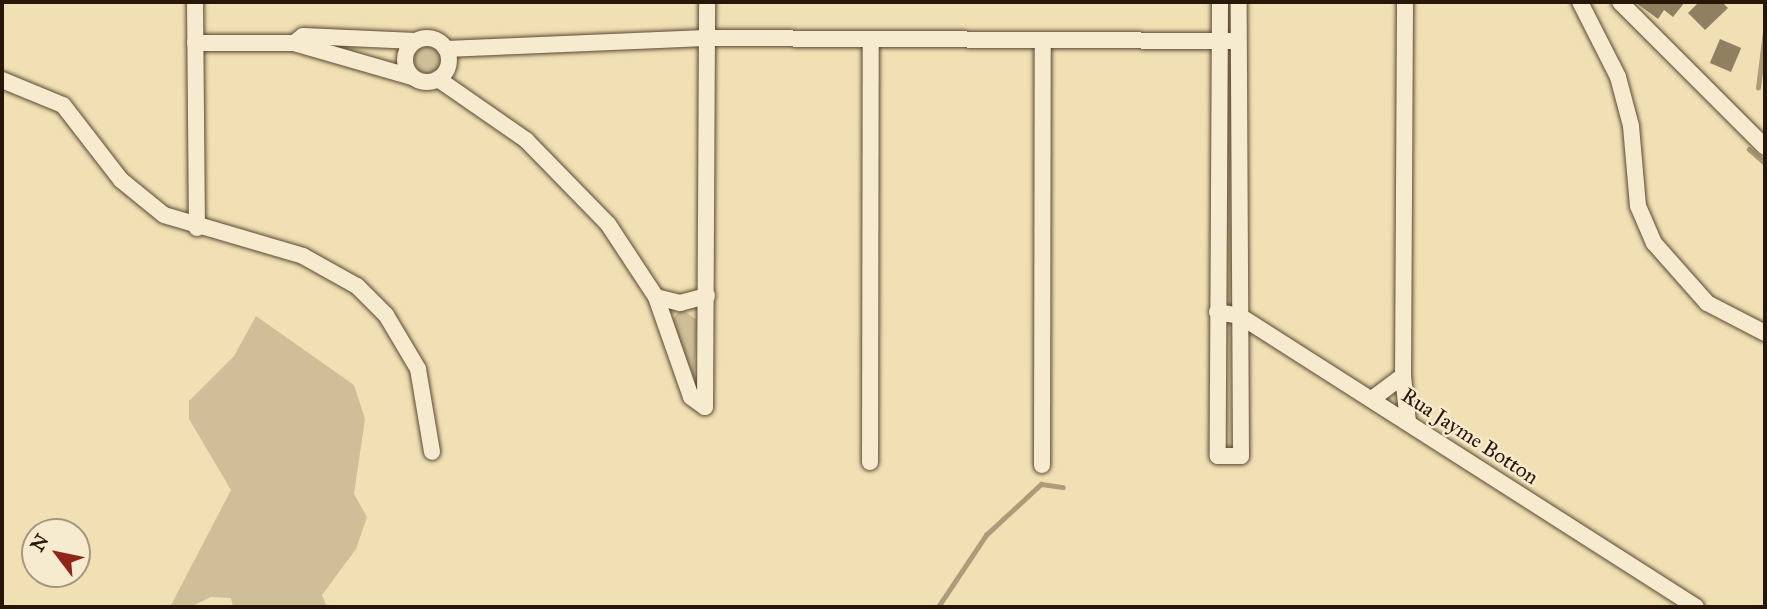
<!DOCTYPE html>
<html>
<head>
<meta charset="utf-8">
<style>
	body { margin:0 }
	#map { position:relative; width:1767px; height:609px; overflow:hidden; background:#f1e0b4; font-family:"IM FELL Great Primer",serif }
	div>[style] { position:absolute }
	[style*='--x'] { left:calc(var(--x)*1px); top:calc(var(--y)*1px); width:calc(var(--w)*1px); rotate:calc(var(--a)*1deg) }
	.green>* { inset:0; background:#cfbe97 }
	.round { border-radius:50% }
	.stream>* { height:4.5px; margin:-2.25px; padding:0 2.25px; transform-origin:2.25px; border-radius:2.25px; background:#ad9b79 }
	.building>* { inset:0; background:#917f61; transform-origin:0 0 }
	.roads { filter:drop-shadow(0 0 2px #5a4832) drop-shadow(0 0 2px #5a4832) }
	.minor>* { height:16px; margin:-8px; padding:0 8px; transform-origin:8px; border-radius:8px; background:#f6ebce }
	.minor>.ring { margin:-8px; padding:0; box-sizing:content-box; background:none; border:16px solid #f6ebce; border-radius:50% }
	span { translate:-50% -50%; white-space:nowrap; text-align:center; line-height:1.15; -webkit-text-stroke:5px #f6ebce; paint-order:stroke }
	.street-label { font-size:21px; color:#281607 }
	.frame { position:absolute; inset:0; border:4px solid #281607; pointer-events:none }
	.north { position:absolute; left:21px; top:518px; width:70px; height:70px; box-sizing:border-box; background:#f6ebce; border:2px solid #a4967e; border-radius:50%; rotate:302deg; font-size:19px; font-weight:700; line-height:28px; text-align:center; color:#281607 }
	.north::after { content:''; display:block; margin:auto; width:24px; height:32px; background:#8f2418; clip-path:polygon(50% 0,100% 100%,50% 72%,0 100%) }
</style>
</head>
<body>
<div id="map">
	<div class="green">
		<i class="round" style="left:414px;top:47px;width:26px;height:26px"></i>
		<i style="clip-path:polygon(681px 309px,697px 320px,694px 377px,671px 322px)"></i>
		<i style="clip-path:polygon(256px 316px,354px 385px,365px 419px,354px 494px,367px 517px,356px 549px,322px 595px,327px 607px,233px 607px,231px 598px,211px 597px,190px 607px,170px 607px,231px 490px,189px 419px,189px 401px,234px 356px)"></i>
	</div>
	<div class="stream">
		<i style="--x:1758;--y:88;--w:56;--a:-82.9"></i>
		<i style="--x:1749;--y:149;--w:21;--a:41"></i>
		<i style="--x:938;--y:607;--w:87;--a:-56.3"></i>
		<i style="--x:986;--y:535;--w:75;--a:-42.8"></i>
		<i style="--x:1041;--y:484;--w:22;--a:8"></i>
	</div>
	<div class="building">
		<i style="clip-path:polygon(1635px 2px,1685px 2px,1673px 17px,1664px 10px,1658px 19px)"></i>
		<i style="clip-path:polygon(1699px 2px,1722px 2px,1728px 8px,1705px 30px,1688px 13px)"></i>
		<i style="left:1720px;top:39px;width:23px;height:26px;rotate:23deg"></i>
	</div>
	<div class="roads">
		<div class="minor">
			<i style="--x:195;--y:2;--w:226;--a:89.5"></i>
			<i style="--x:1220;--y:2;--w:454;--a:90.3"></i>
			<i style="--x:1218;--y:456;--w:23;--a:0"></i>
			<i style="--x:1241;--y:456;--w:454;--a:-90.3"></i>
			<i style="--x:1405;--y:2;--w:374;--a:90.3"></i>
			<i style="--x:1403;--y:376;--w:46;--a:83.8"></i>
			<i style="--x:1580;--y:2;--w:84;--a:63.1"></i>
			<i style="--x:1618;--y:77;--w:51;--a:75.1"></i>
			<i style="--x:1631;--y:126;--w:80;--a:85"></i>
			<i style="--x:1638;--y:206;--w:40;--a:66.6"></i>
			<i style="--x:1654;--y:243;--w:80;--a:48.5"></i>
			<i style="--x:1707;--y:303;--w:65;--a:27.3"></i>
			<i style="--x:1620;--y:2;--w:205;--a:45"></i>
			<i class="ring" style="left:405px;top:38px;width:28px;height:28px"></i>
			<i style="--x:195;--y:43;--w:99;--a:0"></i>
			<i style="--x:294;--y:43;--w:123;--a:16.1"></i>
			<i style="--x:294;--y:43;--w:11;--a:-38"></i>
			<i style="--x:303;--y:36;--w:113;--a:2.5"></i>
			<i style="--x:446;--y:49;--w:260;--a:-2.4"></i>
			<i style="--x:706;--y:38;--w:525;--a:0.33"></i>
			<i style="--x:438;--y:79;--w:107;--a:34.7"></i>
			<i style="--x:526;--y:140;--w:117;--a:45.7"></i>
			<i style="--x:608;--y:224;--w:87;--a:56.7"></i>
			<i style="--x:656;--y:297;--w:106;--a:70.7"></i>
			<i style="--x:691;--y:397;--w:17;--a:36"></i>
			<i style="--x:705;--y:407;--w:405;--a:-89.7"></i>
			<i style="--x:2;--y:80;--w:66;--a:22.3"></i>
			<i style="--x:63;--y:105;--w:95;--a:52.3"></i>
			<i style="--x:121;--y:180;--w:55;--a:39.1"></i>
			<i style="--x:164;--y:215;--w:145;--a:16.4"></i>
			<i style="--x:303;--y:256;--w:62;--a:29.1"></i>
			<i style="--x:357;--y:286;--w:41;--a:45"></i>
			<i style="--x:386;--y:315;--w:63;--a:59.3"></i>
			<i style="--x:418;--y:369;--w:84;--a:80.4"></i>
			<i style="--x:656;--y:297;--w:25;--a:14"></i>
			<i style="--x:680;--y:303;--w:28;--a:-15"></i>
			<i style="--x:1217;--y:312;--w:23;--a:10"></i>
			<i style="--x:1240;--y:316;--w:541;--a:32.54"></i>
			<i style="--x:1372;--y:399;--w:39;--a:-37"></i>
			<i style="--x:870;--y:462;--w:421;--a:-89.9"></i>
			<i style="--x:1042;--y:465;--w:425;--a:-89.9"></i>
		</div>
	</div>
	<div class="street-label">
		<span style="left:1470px;top:436px;rotate:33deg">Rua Jayme Botton</span>
	</div>
	<div class="frame"></div>
	<div class="north">N</div>
</div>
</body>
</html>
